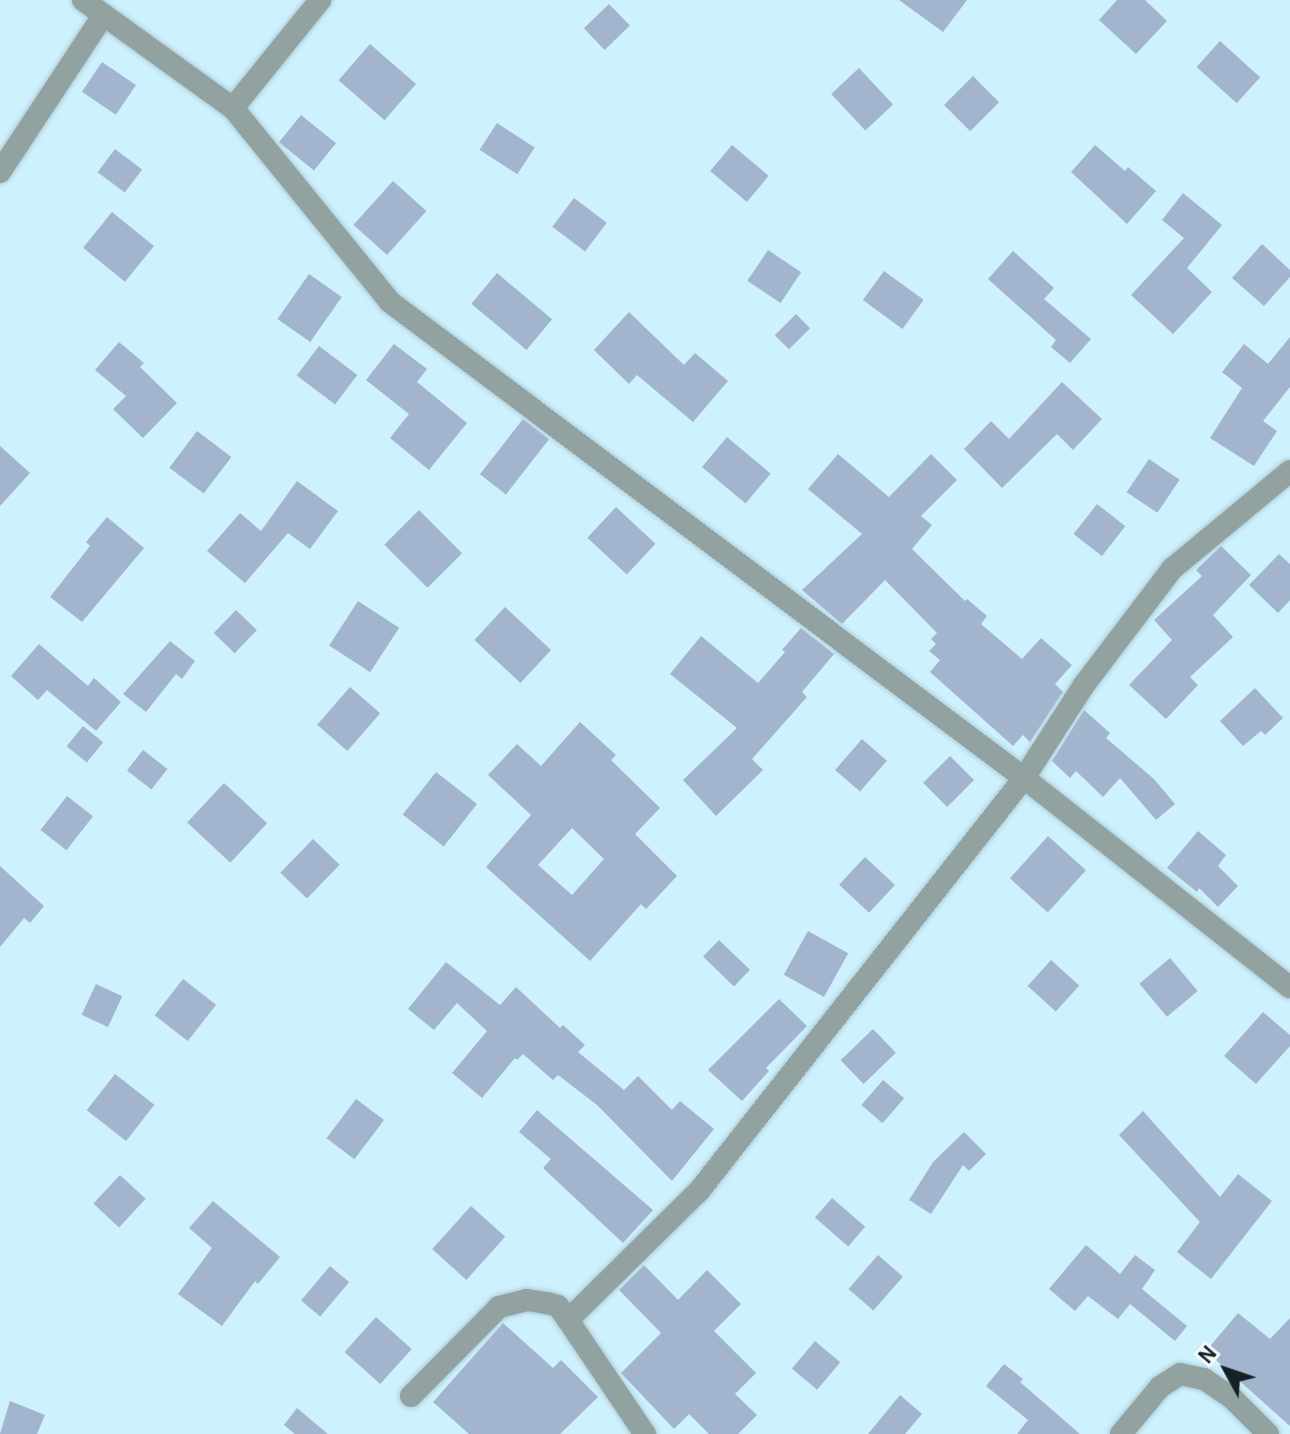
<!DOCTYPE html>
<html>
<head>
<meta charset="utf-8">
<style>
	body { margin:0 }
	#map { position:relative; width:1290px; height:1434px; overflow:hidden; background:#cef1fe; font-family:"Alegreya Sans",sans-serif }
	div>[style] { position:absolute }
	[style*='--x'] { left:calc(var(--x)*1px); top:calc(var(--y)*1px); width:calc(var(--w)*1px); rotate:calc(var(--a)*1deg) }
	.building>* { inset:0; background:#a3b5ce; transform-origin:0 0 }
	.roads { filter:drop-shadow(0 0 2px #adccd7) drop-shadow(0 0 2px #adccd7) }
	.minor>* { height:22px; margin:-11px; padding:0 11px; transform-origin:11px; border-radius:11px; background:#92a2a0 }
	span { translate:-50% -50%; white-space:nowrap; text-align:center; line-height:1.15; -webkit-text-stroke:7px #f2f9fb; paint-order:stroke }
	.north { position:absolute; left:1186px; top:1330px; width:80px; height:80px; -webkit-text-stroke:6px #f2f9fb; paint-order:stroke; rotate:310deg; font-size:22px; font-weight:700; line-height:32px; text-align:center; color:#142125 }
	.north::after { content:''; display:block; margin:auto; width:28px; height:36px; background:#142125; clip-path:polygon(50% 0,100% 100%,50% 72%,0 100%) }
</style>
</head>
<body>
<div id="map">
	<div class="building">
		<i style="clip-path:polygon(899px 0,967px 0,943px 32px)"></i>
		<i style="clip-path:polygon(1117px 0,1145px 0,1167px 21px,1136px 54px,1099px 20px)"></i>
		<i style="left:609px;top:4px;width:30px;height:35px;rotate:46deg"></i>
		<i style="left:1220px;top:41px;width:54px;height:35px;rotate:42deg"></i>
		<i style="left:370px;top:44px;width:61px;height:48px;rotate:41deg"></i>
		<i style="left:102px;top:62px;width:41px;height:36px;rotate:34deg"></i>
		<i style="left:859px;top:68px;width:50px;height:38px;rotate:47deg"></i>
		<i style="left:973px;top:76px;width:37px;height:41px;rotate:45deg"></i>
		<i style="left:301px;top:115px;width:45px;height:35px;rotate:39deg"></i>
		<i style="left:497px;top:123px;width:45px;height:32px;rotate:33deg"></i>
		<i style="left:732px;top:145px;width:48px;height:34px;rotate:40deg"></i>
		<i style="clip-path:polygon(1095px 145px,1125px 171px,1128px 167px,1156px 191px,1127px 224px,1071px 172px)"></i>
		<i style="left:115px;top:149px;width:34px;height:29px;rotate:37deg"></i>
		<i style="left:393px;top:181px;width:45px;height:59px;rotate:42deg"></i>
		<i style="clip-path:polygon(1183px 193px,1222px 225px,1187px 268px,1212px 292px,1173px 334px,1131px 295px,1184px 238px,1162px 220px)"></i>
		<i style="left:574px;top:198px;width:41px;height:36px;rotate:37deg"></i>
		<i style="left:112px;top:212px;width:54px;height:46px;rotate:39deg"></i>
		<i style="clip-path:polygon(1262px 244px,1290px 270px,1290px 277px,1264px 306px,1232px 278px)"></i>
		<i style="left:768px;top:250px;width:40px;height:37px;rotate:34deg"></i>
		<i style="clip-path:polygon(1013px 251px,1054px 288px,1044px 299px,1091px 339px,1070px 363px,1051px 347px,1056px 340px,988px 279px)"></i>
		<i style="left:884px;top:271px;width:49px;height:36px;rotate:36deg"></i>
		<i style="left:497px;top:273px;width:72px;height:40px;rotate:40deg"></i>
		<i style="left:309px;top:274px;width:40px;height:55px;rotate:35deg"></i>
		<i style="clip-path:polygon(629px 312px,684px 365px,695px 353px,728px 381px,693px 422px,637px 375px,629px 384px,594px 350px)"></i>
		<i style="left:796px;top:314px;width:20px;height:30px;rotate:45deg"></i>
		<i style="clip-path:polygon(1290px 337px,1290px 387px,1263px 421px,1277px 431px,1254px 466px,1210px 438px,1242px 388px,1222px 372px,1244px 344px,1268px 364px)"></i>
		<i style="clip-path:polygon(119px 342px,144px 363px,140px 367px,177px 403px,143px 438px,113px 409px,126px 396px,95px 370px)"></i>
		<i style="clip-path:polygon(394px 344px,427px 369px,417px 382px,467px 423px,429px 470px,390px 438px,409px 414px,366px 380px)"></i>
		<i style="left:319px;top:346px;width:48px;height:37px;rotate:37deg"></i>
		<i style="clip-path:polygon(1062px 382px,1102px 419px,1073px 450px,1057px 434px,1002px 488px,964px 449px,991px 421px,1009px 439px)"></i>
		<i style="left:523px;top:419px;width:33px;height:70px;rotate:38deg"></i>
		<i style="left:197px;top:431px;width:43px;height:46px;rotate:37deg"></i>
		<i style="left:727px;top:437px;width:57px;height:39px;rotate:40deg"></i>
		<i style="clip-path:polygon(0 446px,30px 473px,0 506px)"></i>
		<i style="clip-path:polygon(838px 454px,889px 497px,931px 454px,957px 480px,921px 516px,932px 525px,912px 549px,965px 601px,967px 599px,987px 616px,981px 624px,1022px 659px,1041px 638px,1072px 665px,1055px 684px,1063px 692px,1030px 742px,1023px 735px,1013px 746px,930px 672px,940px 660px,929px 651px,936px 644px,931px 639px,937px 633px,885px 580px,842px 624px,802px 590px,862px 534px,808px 489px)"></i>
		<i style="left:1149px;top:459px;width:37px;height:40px;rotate:34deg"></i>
		<i style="clip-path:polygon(297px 481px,338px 511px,310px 549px,288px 533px,245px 583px,207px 551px,240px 513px,261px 531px)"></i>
		<i style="left:1097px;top:504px;width:36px;height:38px;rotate:38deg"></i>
		<i style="left:616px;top:507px;width:54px;height:42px;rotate:43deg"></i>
		<i style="left:419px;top:510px;width:61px;height:49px;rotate:45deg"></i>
		<i style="clip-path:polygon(107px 517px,144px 548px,82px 622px,50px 597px,90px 546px,86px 542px)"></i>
		<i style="clip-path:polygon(1221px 546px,1251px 575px,1213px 615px,1233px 637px,1190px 677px,1198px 685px,1166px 719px,1129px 685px,1172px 640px,1154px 620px,1202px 576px,1196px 570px)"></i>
		<i style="clip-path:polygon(1279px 554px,1290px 564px,1290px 600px,1278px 613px,1249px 585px)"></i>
		<i style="left:358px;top:601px;width:49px;height:53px;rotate:33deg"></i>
		<i style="left:505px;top:607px;width:63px;height:45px;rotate:43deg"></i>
		<i style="left:236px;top:610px;width:29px;height:32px;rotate:44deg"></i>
		<i style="clip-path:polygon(801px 628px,834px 654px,802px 692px,807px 697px,752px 759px,763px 770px,716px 816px,683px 780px,737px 728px,670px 674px,701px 636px,758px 683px,785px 652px,782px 650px)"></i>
		<i style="clip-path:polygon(170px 641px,195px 661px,182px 679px,176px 674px,146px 712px,123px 694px)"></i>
		<i style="clip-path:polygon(39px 644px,88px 686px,94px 678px,121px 702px,96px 731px,47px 690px,38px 700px,11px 676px)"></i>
		<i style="left:350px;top:687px;width:40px;height:50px;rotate:41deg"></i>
		<i style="clip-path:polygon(1255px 688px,1283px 718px,1265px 735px,1261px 731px,1243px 746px,1220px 721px)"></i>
		<i style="clip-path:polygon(1084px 710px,1110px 733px,1106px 738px,1154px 779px,1175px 804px,1156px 820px,1120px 778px,1103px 797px,1076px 771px,1070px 778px,1052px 761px)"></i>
		<i style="clip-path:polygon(evenodd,580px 722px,616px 755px,611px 760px,660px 808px,635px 834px,677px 876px,646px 909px,641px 904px,590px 961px,486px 867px,531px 815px,488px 775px,517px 744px,541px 766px,580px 722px,572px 828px,604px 859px,572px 895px,538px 865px,572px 828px)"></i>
		<i style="left:83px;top:726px;width:26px;height:26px;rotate:39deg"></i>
		<i style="left:862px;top:739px;width:33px;height:41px;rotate:41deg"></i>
		<i style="left:143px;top:750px;width:31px;height:26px;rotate:38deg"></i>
		<i style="left:950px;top:756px;width:34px;height:38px;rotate:45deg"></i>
		<i style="left:436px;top:772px;width:52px;height:54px;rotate:38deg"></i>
		<i style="left:224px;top:783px;width:59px;height:54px;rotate:43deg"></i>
		<i style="left:67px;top:796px;width:33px;height:43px;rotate:38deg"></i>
		<i style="clip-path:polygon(1198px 831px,1226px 855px,1218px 866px,1238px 886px,1218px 907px,1199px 888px,1197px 892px,1167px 868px)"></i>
		<i style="left:1048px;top:836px;width:51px;height:57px;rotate:42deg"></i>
		<i style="left:313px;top:839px;width:37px;height:47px;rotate:44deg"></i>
		<i style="left:865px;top:857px;width:41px;height:38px;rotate:43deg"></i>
		<i style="clip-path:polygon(0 866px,44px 906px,30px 923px,24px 918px,0 947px)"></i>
		<i style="left:808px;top:931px;width:46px;height:50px;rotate:29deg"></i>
		<i style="left:719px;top:940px;width:43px;height:23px;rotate:44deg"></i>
		<i style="left:1170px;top:958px;width:43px;height:40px;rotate:50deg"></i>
		<i style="left:1051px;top:960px;width:38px;height:35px;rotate:42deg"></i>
		<i style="clip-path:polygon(446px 962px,500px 1005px,516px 987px,560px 1028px,563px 1025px,585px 1045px,578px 1052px,624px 1090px,638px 1076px,672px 1110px,680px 1101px,714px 1129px,672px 1181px,597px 1105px,558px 1075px,553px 1080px,523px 1054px,517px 1060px,515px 1058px,482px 1098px,452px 1073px,487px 1031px,457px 1003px,434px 1030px,408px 1009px)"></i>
		<i style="left:183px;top:979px;width:42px;height:46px;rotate:38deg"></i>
		<i style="left:96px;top:984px;width:29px;height:34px;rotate:25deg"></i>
		<i style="clip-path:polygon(779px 999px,807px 1026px,766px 1068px,769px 1071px,742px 1101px,708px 1070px)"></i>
		<i style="clip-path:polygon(1263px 1012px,1290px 1035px,1290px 1046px,1256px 1084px,1224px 1056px)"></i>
		<i style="left:873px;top:1029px;width:33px;height:45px;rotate:46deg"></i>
		<i style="left:115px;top:1074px;width:50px;height:46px;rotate:38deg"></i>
		<i style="left:883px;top:1080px;width:28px;height:33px;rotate:41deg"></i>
		<i style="left:356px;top:1099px;width:35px;height:49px;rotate:37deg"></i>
		<i style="clip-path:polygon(537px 1110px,653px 1210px,623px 1243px,543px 1168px,551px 1159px,519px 1132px)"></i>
		<i style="clip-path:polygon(1143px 1111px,1220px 1197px,1238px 1174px,1272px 1201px,1211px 1279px,1177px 1252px,1200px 1222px,1119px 1135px)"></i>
		<i style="clip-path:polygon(964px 1132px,986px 1154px,969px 1171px,963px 1165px,931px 1214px,909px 1200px,933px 1162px)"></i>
		<i style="left:120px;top:1175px;width:35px;height:39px;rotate:43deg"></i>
		<i style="left:832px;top:1198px;width:44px;height:26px;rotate:41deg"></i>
		<i style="clip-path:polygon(213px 1201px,280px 1257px,258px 1284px,255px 1281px,222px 1326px,178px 1294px,212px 1248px,189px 1228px)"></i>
		<i style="left:471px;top:1206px;width:46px;height:58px;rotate:42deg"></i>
		<i style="clip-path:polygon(1086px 1245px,1120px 1274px,1135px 1255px,1155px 1270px,1142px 1289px,1187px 1326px,1175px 1341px,1130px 1304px,1118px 1319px,1088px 1296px,1075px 1311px,1049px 1289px)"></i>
		<i style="left:878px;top:1255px;width:33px;height:45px;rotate:41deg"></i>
		<i style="clip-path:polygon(644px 1265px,678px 1300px,707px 1270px,741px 1304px,714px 1331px,756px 1373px,735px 1394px,757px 1415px,738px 1434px,709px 1434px,689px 1414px,674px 1429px,621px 1373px,661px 1333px,619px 1290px)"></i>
		<i style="left:330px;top:1266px;width:25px;height:45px;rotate:40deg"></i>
		<i style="clip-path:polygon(1238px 1313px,1270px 1339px,1290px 1318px,1290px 1426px,1206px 1351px)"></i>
		<i style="left:376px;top:1317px;width:48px;height:47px;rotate:42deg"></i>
		<i style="clip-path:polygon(503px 1323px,553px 1368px,561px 1360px,598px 1397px,560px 1434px,469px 1434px,433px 1402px)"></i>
		<i style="left:815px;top:1341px;width:33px;height:36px;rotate:40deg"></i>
		<i style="clip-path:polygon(1004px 1364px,1023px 1379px,1020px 1382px,1080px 1434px,1017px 1434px,1028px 1420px,986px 1386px)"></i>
		<i style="clip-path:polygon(900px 1395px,922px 1414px,905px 1434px,868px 1434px)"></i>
		<i style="clip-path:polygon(10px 1401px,45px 1415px,37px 1434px,0 1434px)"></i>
		<i style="clip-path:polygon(297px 1408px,328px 1434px,295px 1434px,284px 1425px)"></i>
	</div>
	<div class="roads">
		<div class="minor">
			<i style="--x:83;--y:0;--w:185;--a:35.8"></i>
			<i style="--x:233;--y:108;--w:250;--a:51"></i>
			<i style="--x:390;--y:302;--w:793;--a:36.9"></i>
			<i style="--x:1024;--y:778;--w:338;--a:38.2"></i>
			<i style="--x:233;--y:108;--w:139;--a:-51.1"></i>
			<i style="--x:0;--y:172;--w:187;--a:-56.6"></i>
			<i style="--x:568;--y:1320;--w:138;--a:56"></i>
			<i style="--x:411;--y:1396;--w:125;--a:-45.3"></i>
			<i style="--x:499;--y:1307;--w:29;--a:-14"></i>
			<i style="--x:527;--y:1300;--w:20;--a:9"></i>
			<i style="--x:547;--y:1303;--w:11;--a:15"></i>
			<i style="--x:558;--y:1306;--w:17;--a:54"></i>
			<i style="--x:568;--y:1320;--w:184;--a:-44.6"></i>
			<i style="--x:699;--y:1191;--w:526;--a:-51.8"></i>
			<i style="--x:1024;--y:778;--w:111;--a:-57.2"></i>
			<i style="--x:1084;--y:685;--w:146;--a:-52.8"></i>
			<i style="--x:1172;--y:569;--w:153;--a:-39.7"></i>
			<i style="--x:1121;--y:1434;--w:61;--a:-50.3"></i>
			<i style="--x:1160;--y:1387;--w:24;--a:-33"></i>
			<i style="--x:1180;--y:1374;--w:25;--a:12"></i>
			<i style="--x:1204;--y:1379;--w:34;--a:34"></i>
			<i style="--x:1232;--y:1398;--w:51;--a:45"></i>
		</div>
	</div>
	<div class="north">N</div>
</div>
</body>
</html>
